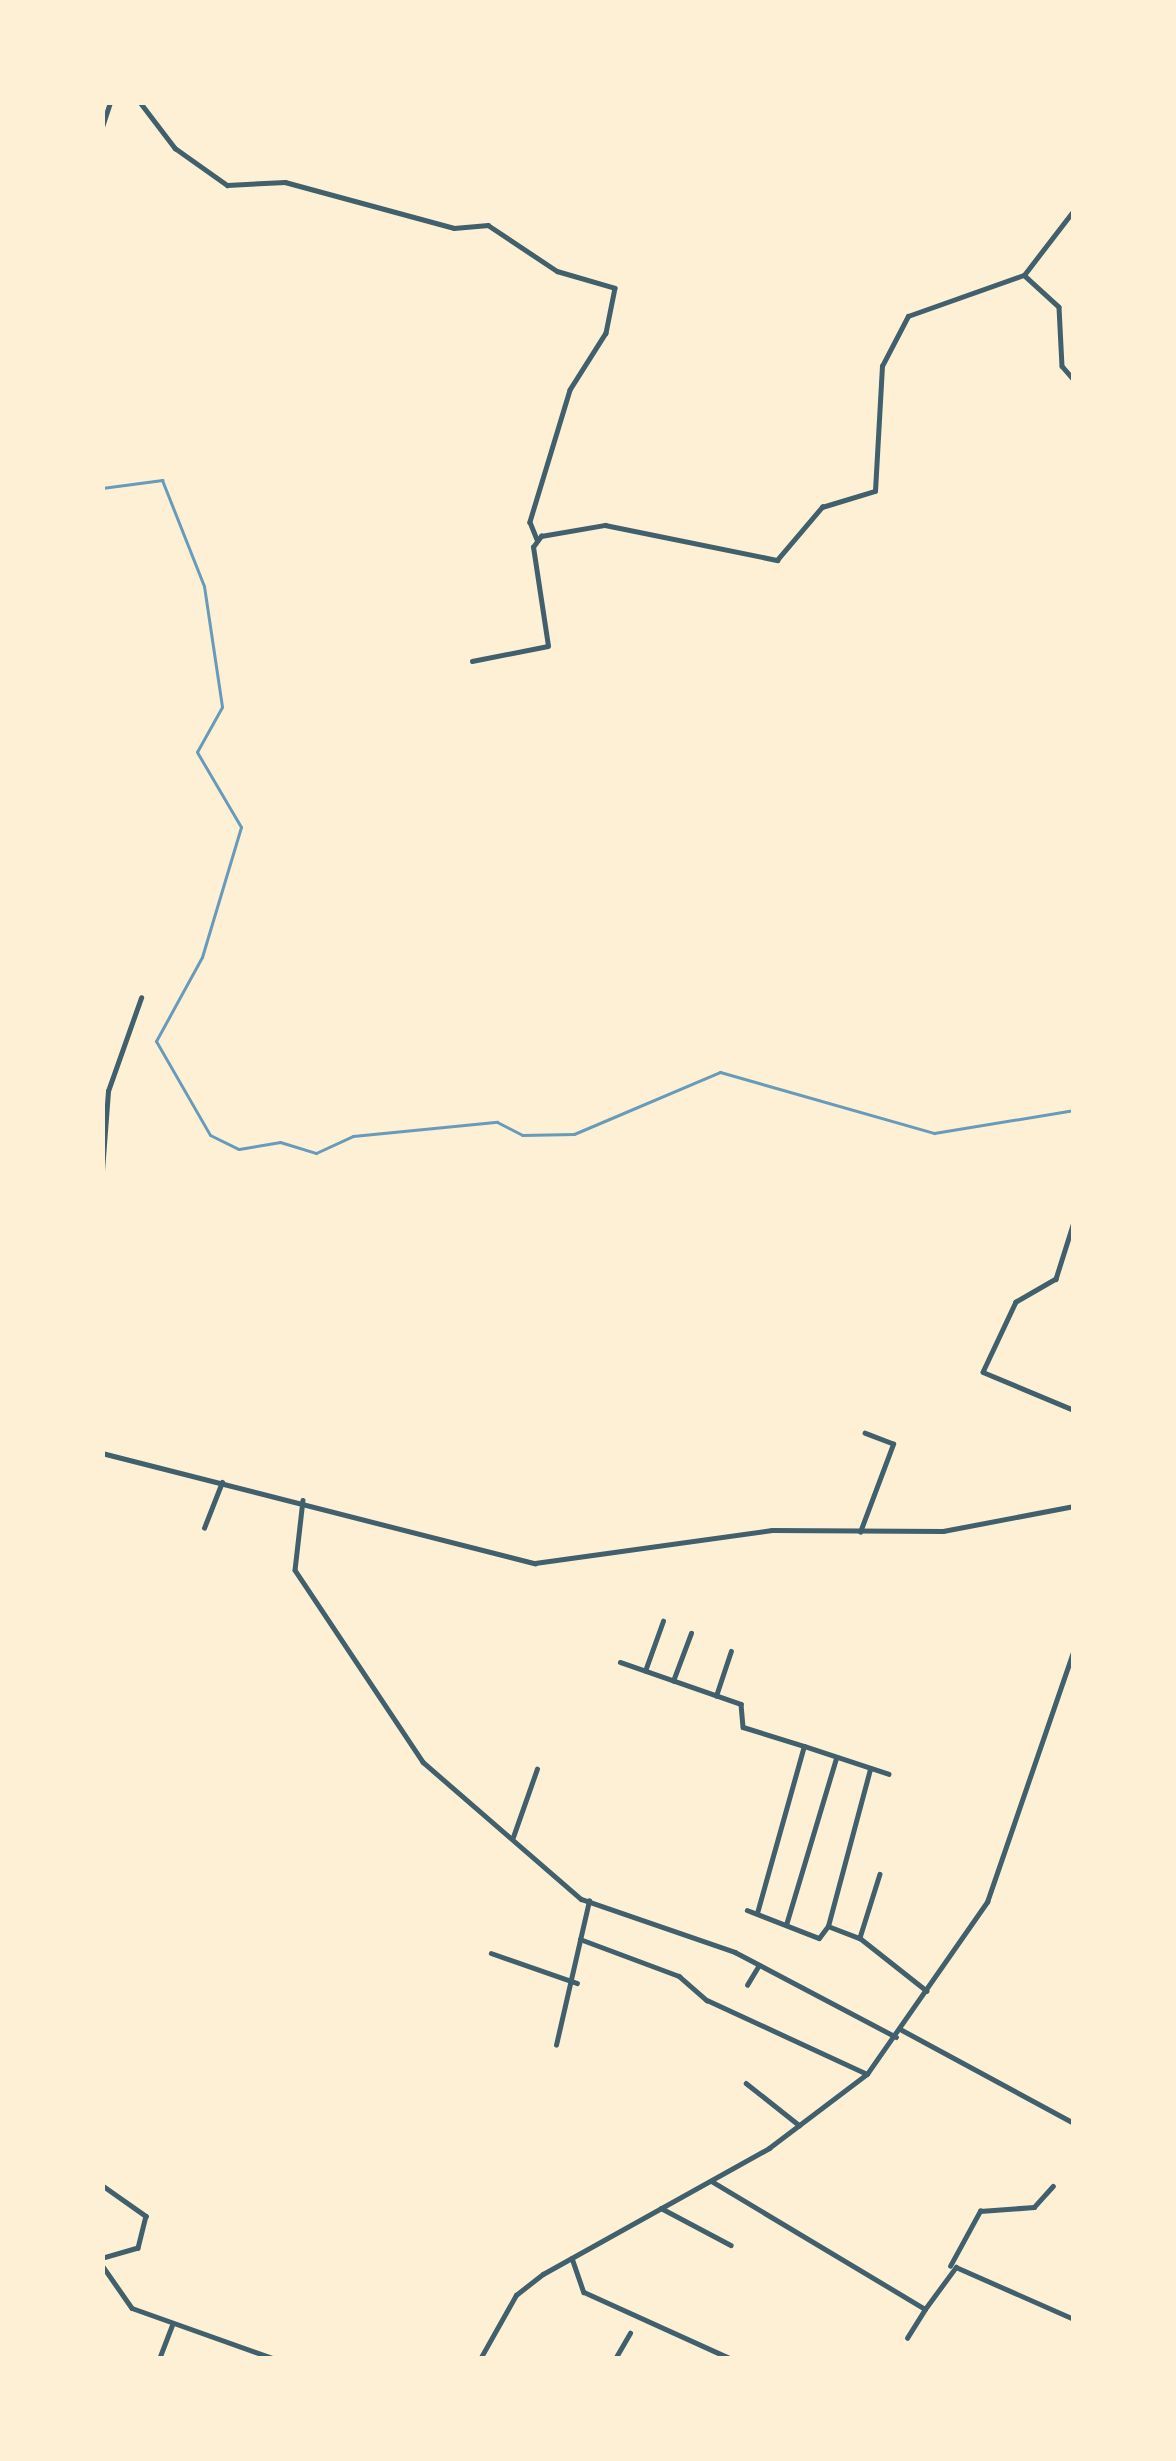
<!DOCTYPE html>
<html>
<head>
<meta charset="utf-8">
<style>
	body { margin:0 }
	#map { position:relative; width:1176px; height:2461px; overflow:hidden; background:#fdf0d5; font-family:"Public Sans",sans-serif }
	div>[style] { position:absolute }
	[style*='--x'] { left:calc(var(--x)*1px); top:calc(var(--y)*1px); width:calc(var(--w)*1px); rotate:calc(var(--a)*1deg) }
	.stream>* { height:3px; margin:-1.5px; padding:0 1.5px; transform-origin:1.5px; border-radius:1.5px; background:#669bbc }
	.minor>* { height:4.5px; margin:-2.25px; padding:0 2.25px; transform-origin:2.25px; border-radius:2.25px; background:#3f606c }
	span { translate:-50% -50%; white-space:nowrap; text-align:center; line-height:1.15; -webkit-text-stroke:9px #fdf0d5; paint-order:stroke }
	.frame { position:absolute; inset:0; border:105px solid #fdf0d5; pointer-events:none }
</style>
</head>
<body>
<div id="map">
	<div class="stream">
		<i style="--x:102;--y:488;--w:61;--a:-7.6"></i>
		<i style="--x:162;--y:480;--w:114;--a:68.4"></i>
		<i style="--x:204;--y:586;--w:122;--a:81.5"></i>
		<i style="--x:222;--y:707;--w:51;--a:119.1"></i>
		<i style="--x:197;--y:752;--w:87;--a:59.6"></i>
		<i style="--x:241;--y:827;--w:136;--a:106.7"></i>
		<i style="--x:202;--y:957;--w:96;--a:118.7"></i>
		<i style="--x:156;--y:1041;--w:108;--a:60.1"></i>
		<i style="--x:210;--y:1135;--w:32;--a:26"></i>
		<i style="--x:239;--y:1149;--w:42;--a:-9.7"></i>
		<i style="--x:280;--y:1142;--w:38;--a:17"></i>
		<i style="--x:316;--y:1153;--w:41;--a:-24.7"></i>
		<i style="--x:353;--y:1136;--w:145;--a:-5.6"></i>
		<i style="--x:497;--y:1122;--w:28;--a:27"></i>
		<i style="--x:522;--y:1135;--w:52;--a:-1.1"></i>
		<i style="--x:574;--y:1134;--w:159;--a:-23"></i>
		<i style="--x:720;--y:1072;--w:223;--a:15.9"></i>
		<i style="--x:934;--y:1133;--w:142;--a:-9.3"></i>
	</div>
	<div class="minor">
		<i style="--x:140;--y:102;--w:58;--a:52.7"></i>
		<i style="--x:175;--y:148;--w:64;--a:35.4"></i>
		<i style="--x:227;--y:185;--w:58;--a:-3"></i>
		<i style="--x:285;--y:182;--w:175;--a:15.2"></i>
		<i style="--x:454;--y:228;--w:34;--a:-5"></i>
		<i style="--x:488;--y:225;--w:83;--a:33.7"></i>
		<i style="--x:557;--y:271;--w:60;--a:16.3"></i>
		<i style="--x:615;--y:288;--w:46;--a:101.3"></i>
		<i style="--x:606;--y:333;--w:67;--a:122.3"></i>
		<i style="--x:570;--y:390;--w:138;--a:106.9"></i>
		<i style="--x:530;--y:522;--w:18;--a:68"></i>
		<i style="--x:102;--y:127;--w:26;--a:-72"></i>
		<i style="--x:1024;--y:275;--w:47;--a:42.4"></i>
		<i style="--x:1059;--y:307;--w:59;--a:87.1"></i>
		<i style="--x:1062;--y:366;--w:18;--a:49"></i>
		<i style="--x:472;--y:661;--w:77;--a:-11.2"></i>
		<i style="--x:548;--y:646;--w:100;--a:-98.6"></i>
		<i style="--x:533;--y:547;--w:14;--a:-54"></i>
		<i style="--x:541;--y:536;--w:65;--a:-9.8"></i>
		<i style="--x:605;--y:525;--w:176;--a:11.5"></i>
		<i style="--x:777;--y:560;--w:70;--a:-49.7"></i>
		<i style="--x:822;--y:507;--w:55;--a:-16.8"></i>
		<i style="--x:875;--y:491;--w:125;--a:-86.8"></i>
		<i style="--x:882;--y:366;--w:56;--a:-62.5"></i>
		<i style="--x:908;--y:316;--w:123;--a:-19.5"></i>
		<i style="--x:1024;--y:275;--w:82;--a:-52.4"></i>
		<i style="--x:102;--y:1171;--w:80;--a:-85.7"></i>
		<i style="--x:108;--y:1091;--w:99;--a:-70.5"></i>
		<i style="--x:1074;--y:1222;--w:60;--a:107.5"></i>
		<i style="--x:1056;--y:1279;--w:46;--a:150.1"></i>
		<i style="--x:1016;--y:1302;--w:77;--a:115.2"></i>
		<i style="--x:983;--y:1372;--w:99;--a:22.7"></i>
		<i style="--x:102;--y:1453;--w:447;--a:14.3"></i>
		<i style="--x:535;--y:1563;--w:239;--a:-7.9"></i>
		<i style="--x:772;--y:1530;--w:171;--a:0.3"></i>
		<i style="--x:943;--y:1531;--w:133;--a:-10.8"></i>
		<i style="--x:303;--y:1500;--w:70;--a:96.5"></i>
		<i style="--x:295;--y:1570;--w:231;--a:56.3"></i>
		<i style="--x:423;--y:1762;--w:209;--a:40.9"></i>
		<i style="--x:581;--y:1899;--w:163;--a:19"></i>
		<i style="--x:735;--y:1952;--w:182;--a:27.8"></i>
		<i style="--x:204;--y:1528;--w:49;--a:-68.6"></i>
		<i style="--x:860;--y:1532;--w:94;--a:-69.4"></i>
		<i style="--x:893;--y:1444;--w:30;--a:-159"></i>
		<i style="--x:620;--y:1662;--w:128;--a:19.1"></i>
		<i style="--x:741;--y:1704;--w:23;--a:85"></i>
		<i style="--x:743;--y:1727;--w:64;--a:17.3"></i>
		<i style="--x:645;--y:1671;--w:53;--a:-70.2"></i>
		<i style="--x:673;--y:1681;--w:51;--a:-69.4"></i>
		<i style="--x:716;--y:1696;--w:47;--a:-71.6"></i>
		<i style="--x:513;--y:1837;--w:72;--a:-70.6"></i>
		<i style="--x:880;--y:1874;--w:67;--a:107.4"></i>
		<i style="--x:860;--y:1938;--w:85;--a:38.3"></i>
		<i style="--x:747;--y:1910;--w:77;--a:21.3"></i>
		<i style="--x:819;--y:1938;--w:15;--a:-53"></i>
		<i style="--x:828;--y:1926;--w:34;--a:21"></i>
		<i style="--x:757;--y:1913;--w:173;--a:-74.3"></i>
		<i style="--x:804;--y:1746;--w:89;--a:18.2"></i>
		<i style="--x:786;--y:1925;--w:174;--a:-73.3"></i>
		<i style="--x:828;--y:1926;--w:163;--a:-75"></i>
		<i style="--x:580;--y:1939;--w:106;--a:20.5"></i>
		<i style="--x:679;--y:1976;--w:37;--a:41"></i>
		<i style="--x:707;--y:2000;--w:176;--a:24.8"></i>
		<i style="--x:491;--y:1953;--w:91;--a:19.2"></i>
		<i style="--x:747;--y:1985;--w:23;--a:-59"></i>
		<i style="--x:902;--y:2030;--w:196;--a:28.4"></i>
		<i style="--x:556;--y:2045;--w:148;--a:-77.1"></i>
		<i style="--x:746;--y:2083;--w:68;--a:38.4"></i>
		<i style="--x:713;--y:2182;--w:247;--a:30.9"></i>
		<i style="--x:925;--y:2309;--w:52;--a:-53.6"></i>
		<i style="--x:956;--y:2267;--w:129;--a:23.8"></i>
		<i style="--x:102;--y:2185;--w:54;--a:35.2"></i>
		<i style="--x:146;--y:2216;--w:33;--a:104"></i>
		<i style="--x:138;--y:2248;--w:37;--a:164"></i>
		<i style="--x:661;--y:2208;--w:79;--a:27.9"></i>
		<i style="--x:572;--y:2258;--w:36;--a:71"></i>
		<i style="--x:584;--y:2292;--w:162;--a:24.4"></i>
		<i style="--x:102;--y:2265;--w:52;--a:55.1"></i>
		<i style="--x:132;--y:2308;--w:152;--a:19.6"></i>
		<i style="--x:950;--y:2266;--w:63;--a:-61.4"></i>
		<i style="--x:980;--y:2211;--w:54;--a:-4.2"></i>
		<i style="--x:1034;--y:2207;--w:28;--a:-48"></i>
		<i style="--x:907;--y:2338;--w:34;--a:-58"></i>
		<i style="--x:159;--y:2359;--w:36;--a:-69"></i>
		<i style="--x:480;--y:2359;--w:73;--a:-60.6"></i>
		<i style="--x:516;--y:2295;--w:34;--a:-38"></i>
		<i style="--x:543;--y:2274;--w:259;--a:-29.1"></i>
		<i style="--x:769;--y:2148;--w:123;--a:-37.1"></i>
		<i style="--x:867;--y:2074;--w:210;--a:-55.1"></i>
		<i style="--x:987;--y:1902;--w:267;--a:-71"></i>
		<i style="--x:615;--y:2359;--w:30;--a:-60"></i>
	</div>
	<div class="frame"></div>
</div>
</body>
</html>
